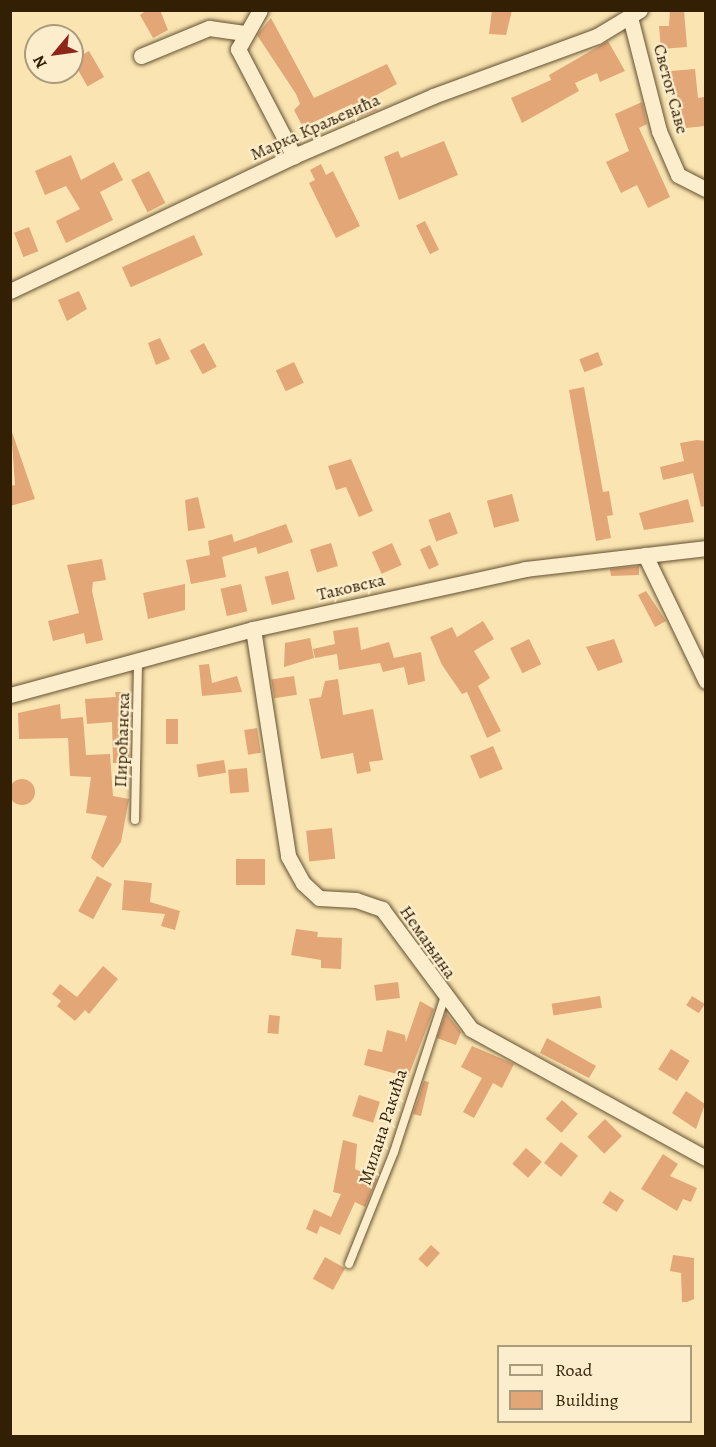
<!DOCTYPE html>
<html>
<head>
<meta charset="utf-8">
<style>
	body { margin:0 }
	#map { position:relative; width:716px; height:1447px; overflow:hidden; background:#fae5b2; font-family:Alegreya,serif }
	div>[style] { position:absolute }
	[style*='--x'] { left:calc(var(--x)*1px); top:calc(var(--y)*1px); width:calc(var(--w)*1px); rotate:calc(var(--a)*1deg) }
	.building>* { inset:0; background:#e3a677; transform-origin:0 0 }
	.round { border-radius:50% }
	.roads { filter:drop-shadow(0 0 2px #645030) drop-shadow(0 0 2px #645030) }
	.lane>* { height:8px; margin:-4px; padding:0 4px; transform-origin:4px; border-radius:4px; background:#fceecd }
	.street>* { height:15px; margin:-7.5px; padding:0 7.5px; transform-origin:7.5px; border-radius:7.5px; background:#fceecd }
	span { translate:-50% -50%; white-space:nowrap; text-align:center; line-height:1.15; -webkit-text-stroke:4.5px #fceecd; paint-order:stroke }
	.street-label { font-size:18px; color:#321f04 }
	.frame { position:absolute; inset:0; border:12px solid #321f04; pointer-events:none }
	.legend { position:absolute; left:497px; top:1345px; width:195px; height:78px; box-sizing:border-box; background:#fceecd; border:2px solid #ab9b7d; margin:0; padding:8px 10px; list-style:none; font-size:18px; color:#321f04 }
	.legend li { display:flex; align-items:center; gap:12px; height:30px }
	.legend b { width:30px; border:2px solid #ab9b7d }
	.north { position:absolute; left:24px; top:24px; width:60px; height:60px; box-sizing:border-box; background:#fceecd; border:2px solid #ab9b7d; border-radius:50%; rotate:241deg; font-size:16px; font-weight:700; line-height:24px; text-align:center; color:#321f04 }
	.north::after { content:''; display:block; margin:auto; width:21px; height:27px; background:#8f2418; clip-path:polygon(50% 0,100% 100%,50% 72%,0 100%) }
</style>
</head>
<body>
<div id="map">
	<div class="building">
		<i style="clip-path:polygon(147px 10px,160px 10px,168px 30px,153px 38px,140px 15px)"></i>
		<i style="clip-path:polygon(492px 10px,512px 10px,506px 35px,489px 34px)"></i>
		<i style="clip-path:polygon(670px 10px,684px 10px,687px 47px,661px 49px,659px 26px,669px 26px)"></i>
		<i style="clip-path:polygon(271px 18px,314px 98px,387px 64px,397px 84px,371px 98px,377px 110px,359px 117px,352px 104px,303px 127px,294px 110px,300px 104px,296px 94px,257px 35px)"></i>
		<i style="clip-path:polygon(608px 41px,625px 71px,600px 82px,597px 73px,575px 83px,579px 91px,522px 123px,511px 98px,551px 80px,549px 75px)"></i>
		<i style="left:89px;top:51px;width:30px;height:19px;rotate:60deg"></i>
		<i style="clip-path:polygon(695px 69px,698px 98px,704px 97px,705px 126px,686px 128px,670px 71px)"></i>
		<i style="clip-path:polygon(642px 102px,647px 124px,639px 128px,670px 197px,648px 208px,637px 185px,621px 193px,606px 162px,629px 151px,615px 114px)"></i>
		<i style="clip-path:polygon(444px 141px,458px 175px,399px 200px,384px 157px,398px 151px,401px 158px)"></i>
		<i style="clip-path:polygon(71px 155px,81px 180px,114px 162px,123px 180px,100px 192px,113px 220px,66px 243px,56px 221px,80px 209px,66px 186px,45px 195px,35px 171px)"></i>
		<i style="clip-path:polygon(321px 164px,326px 175px,333px 171px,360px 226px,336px 238px,309px 183px,315px 180px,310px 170px)"></i>
		<i style="left:149px;top:171px;width:36px;height:20px;rotate:63deg"></i>
		<i style="left:425px;top:221px;width:32px;height:10px;rotate:64deg"></i>
		<i style="left:29px;top:227px;width:26px;height:16px;rotate:69deg"></i>
		<i style="left:194px;top:235px;width:22px;height:79px;rotate:66deg"></i>
		<i style="clip-path:polygon(79px 291px,87px 309px,67px 321px,58px 300px)"></i>
		<i style="clip-path:polygon(160px 338px,170px 359px,156px 365px,148px 343px)"></i>
		<i style="left:204px;top:343px;width:27px;height:16px;rotate:62deg"></i>
		<i style="left:598px;top:352px;width:14px;height:20px;rotate:69deg"></i>
		<i style="left:294px;top:362px;width:23px;height:20px;rotate:65deg"></i>
		<i style="clip-path:polygon(584px 387px,603px 492px,609px 491px,613px 515px,607px 516px,611px 538px,596px 541px,569px 390px)"></i>
		<i style="clip-path:polygon(11px 429px,35px 499px,10px 506px,10px 486px,15px 485px)"></i>
		<i style="clip-path:polygon(697px 440px,705px 441px,705px 506px,701px 507px,693px 473px,663px 480px,660px 467px,684px 461px,680px 443px)"></i>
		<i style="clip-path:polygon(351px 459px,373px 511px,359px 517px,346px 487px,336px 490px,328px 466px)"></i>
		<i style="left:512px;top:494px;width:28px;height:26px;rotate:75deg"></i>
		<i style="clip-path:polygon(198px 497px,205px 528px,188px 531px,185px 500px)"></i>
		<i style="clip-path:polygon(688px 499px,694px 522px,644px 530px,639px 513px)"></i>
		<i style="left:450px;top:512px;width:23px;height:23px;rotate:70deg"></i>
		<i style="clip-path:polygon(286px 524px,293px 542px,258px 554px,256px 547px,222px 557px,226px 577px,191px 584px,186px 560px,210px 555px,208px 541px,232px 534px,234px 542px)"></i>
		<i style="left:331px;top:543px;width:24px;height:22px;rotate:73deg"></i>
		<i style="left:392px;top:543px;width:24px;height:22px;rotate:66deg"></i>
		<i style="left:430px;top:545px;width:22px;height:11px;rotate:66deg"></i>
		<i style="clip-path:polygon(102px 559px,106px 580px,93px 582px,92px 591px,103px 640px,86px 644px,84px 633px,53px 641px,48px 621px,79px 613px,67px 565px)"></i>
		<i style="clip-path:polygon(639px 566px,639px 575px,611px 576px,610px 569px)"></i>
		<i style="left:288px;top:571px;width:29px;height:24px;rotate:76deg"></i>
		<i style="clip-path:polygon(185px 584px,185px 610px,148px 619px,143px 593px)"></i>
		<i style="left:241px;top:584px;width:28px;height:21px;rotate:77deg"></i>
		<i style="clip-path:polygon(646px 591px,666px 621px,655px 627px,638px 595px)"></i>
		<i style="clip-path:polygon(483px 621px,494px 639px,474px 651px,490px 678px,478px 686px,501px 731px,487px 738px,467px 692px,462px 694px,442px 665px,430px 637px,452px 627px,457px 637px)"></i>
		<i style="clip-path:polygon(358px 627px,361px 650px,389px 642px,394px 658px,421px 652px,425px 681px,408px 685px,404px 667px,383px 672px,380px 663px,339px 670px,337px 654px,315px 658px,313px 649px,335px 644px,333px 631px)"></i>
		<i style="clip-path:polygon(310px 638px,314px 658px,284px 667px,285px 643px)"></i>
		<i style="left:529px;top:639px;width:28px;height:21px;rotate:64deg"></i>
		<i style="clip-path:polygon(614px 639px,623px 662px,598px 671px,586px 647px)"></i>
		<i style="clip-path:polygon(209px 664px,212px 683px,237px 676px,242px 692px,202px 696px,199px 665px)"></i>
		<i style="left:294px;top:676px;width:19px;height:23px;rotate:81deg"></i>
		<i style="clip-path:polygon(338px 679px,343px 715px,373px 709px,383px 760px,369px 762px,371px 771px,357px 774px,353px 753px,321px 759px,309px 699px,321px 697px,325px 681px)"></i>
		<i style="clip-path:polygon(115px 692px,131px 692px,129px 763px,113px 763px,112px 722px,87px 724px,85px 699px,116px 697px)"></i>
		<i style="clip-path:polygon(60px 704px,61px 719px,83px 717px,86px 755px,110px 754px,113px 796px,129px 799px,121px 842px,103px 868px,91px 858px,107px 816px,86px 813px,91px 777px,70px 776px,68px 738px,19px 739px,18px 713px)"></i>
		<i style="left:166px;top:719px;width:12px;height:25px"></i>
		<i style="left:257px;top:728px;width:25px;height:13px;rotate:81deg"></i>
		<i style="left:493px;top:746px;width:25px;height:25px;rotate:67deg"></i>
		<i style="left:224px;top:760px;width:13px;height:28px;rotate:81deg"></i>
		<i style="left:247px;top:768px;width:24px;height:19px;rotate:85deg"></i>
		<i class="round" style="left:9px;top:779px;width:26px;height:26px"></i>
		<i style="left:332px;top:828px;width:31px;height:26px;rotate:84deg"></i>
		<i style="left:236px;top:859px;width:29px;height:26px"></i>
		<i style="left:97px;top:876px;width:17px;height:40px;rotate:28deg"></i>
		<i style="clip-path:polygon(124px 880px,152px 883px,150px 902px,180px 911px,175px 930px,161px 926px,165px 914px,122px 910px)"></i>
		<i style="clip-path:polygon(296px 929px,318px 932px,317px 937px,342px 938px,341px 969px,321px 968px,321px 960px,291px 955px)"></i>
		<i style="clip-path:polygon(103px 966px,118px 979px,89px 1014px,85px 1010px,75px 1021px,57px 1006px,61px 1001px,52px 994px,60px 984px,77px 997px)"></i>
		<i style="left:398px;top:982px;width:16px;height:24px;rotate:83deg"></i>
		<i style="left:600px;top:996px;width:12px;height:49px;rotate:81deg"></i>
		<i style="left:692px;top:996px;width:15px;height:11px;rotate:32deg"></i>
		<i style="clip-path:polygon(420px 1001px,434px 1009px,408px 1077px,364px 1065px,368px 1049px,382px 1052px,387px 1030px,405px 1035px,406px 1042px)"></i>
		<i style="clip-path:polygon(446px 1013px,461px 1032px,456px 1045px,437px 1038px)"></i>
		<i style="left:269px;top:1015px;width:11px;height:18px;rotate:5deg"></i>
		<i style="clip-path:polygon(547px 1038px,596px 1066px,589px 1078px,540px 1053px)"></i>
		<i style="clip-path:polygon(472px 1046px,514px 1064px,502px 1088px,493px 1083px,474px 1118px,463px 1112px,482px 1078px,461px 1067px)"></i>
		<i style="left:671px;top:1049px;width:22px;height:24px;rotate:32deg"></i>
		<i style="clip-path:polygon(424px 1081px,429px 1082px,421px 1116px,413px 1114px)"></i>
		<i style="clip-path:polygon(686px 1091px,705px 1104px,696px 1129px,672px 1113px)"></i>
		<i style="left:359px;top:1095px;width:22px;height:22px;rotate:18deg"></i>
		<i style="left:562px;top:1100px;width:21px;height:25px;rotate:41deg"></i>
		<i style="left:605px;top:1119px;width:24px;height:25px;rotate:45deg"></i>
		<i style="clip-path:polygon(343px 1140px,357px 1144px,355px 1169px,377px 1179px,365px 1207px,355px 1202px,340px 1235px,320px 1226px,317px 1234px,306px 1229px,314px 1209px,331px 1217px,341px 1194px,333px 1192px)"></i>
		<i style="left:561px;top:1142px;width:22px;height:27px;rotate:39deg"></i>
		<i style="left:526px;top:1148px;width:21px;height:21px;rotate:41deg"></i>
		<i style="clip-path:polygon(663px 1154px,678px 1164px,670px 1176px,697px 1188px,691px 1202px,683px 1199px,677px 1211px,641px 1189px)"></i>
		<i style="left:610px;top:1191px;width:17px;height:14px;rotate:33deg"></i>
		<i style="left:431px;top:1245px;width:12px;height:19px;rotate:42deg"></i>
		<i style="clip-path:polygon(673px 1255px,694px 1258px,694px 1299px,687px 1302px,682px 1302px,681px 1273px,670px 1271px)"></i>
		<i style="left:325px;top:1257px;width:23px;height:25px;rotate:29deg"></i>
	</div>
	<div class="roads">
		<div class="lane">
			<i style="--x:135;--y:820;--w:159;--a:-88.9"></i>
			<i style="--x:349;--y:1264;--w:121;--a:-68.1"></i>
			<i style="--x:394;--y:1152;--w:161;--a:-71.9"></i>
		</div>
		<div class="street">
			<i style="--x:260;--y:10;--w:45;--a:119.4"></i>
			<i style="--x:238;--y:49;--w:121;--a:62.4"></i>
			<i style="--x:630;--y:17;--w:118;--a:75.7"></i>
			<i style="--x:659;--y:131;--w:48;--a:66.6"></i>
			<i style="--x:678;--y:175;--w:31;--a:27"></i>
			<i style="--x:141;--y:56;--w:74;--a:-22.4"></i>
			<i style="--x:209;--y:28;--w:34;--a:8"></i>
			<i style="--x:10;--y:291;--w:314;--a:-25.4"></i>
			<i style="--x:294;--y:156;--w:151;--a:-23.3"></i>
			<i style="--x:433;--y:96;--w:175;--a:-20.1"></i>
			<i style="--x:597;--y:36;--w:50;--a:-31.2"></i>
			<i style="--x:645;--y:555;--w:140;--a:64.2"></i>
			<i style="--x:253;--y:629;--w:230;--a:81.2"></i>
			<i style="--x:288;--y:856;--w:31;--a:61"></i>
			<i style="--x:303;--y:883;--w:22;--a:43"></i>
			<i style="--x:319;--y:898;--w:37;--a:3"></i>
			<i style="--x:356;--y:900;--w:28;--a:19"></i>
			<i style="--x:382;--y:909;--w:149;--a:53.4"></i>
			<i style="--x:471;--y:1029;--w:268;--a:28.8"></i>
			<i style="--x:10;--y:695;--w:252;--a:-15.2"></i>
			<i style="--x:253;--y:629;--w:279;--a:-12.4"></i>
			<i style="--x:525;--y:569;--w:182;--a:-6.6"></i>
		</div>
	</div>
	<div class="street-label">
		<span style="left:671px;top:89px;rotate:75deg">Светог Саве</span>
		<span style="left:315px;top:127px;rotate:-24deg">Марка Краљевића</span>
		<span style="left:351px;top:587px;rotate:-13deg">Таковска</span>
		<span style="left:122px;top:740px;rotate:-88deg">Пироћанска</span>
		<span style="left:428px;top:942px;rotate:55deg">Немањина</span>
		<span style="left:383px;top:1127px;rotate:-72deg">Милана Ракића</span>
	</div>
	<div class="frame"></div>
	<ul class="legend">
	<li><b style="height:8px;background:#fceecd"></b>Road</li>
	<li><b style="height:16px;background:#e3a677"></b>Building</li>
	</ul>
	<div class="north">N</div>
</div>
</body>
</html>
